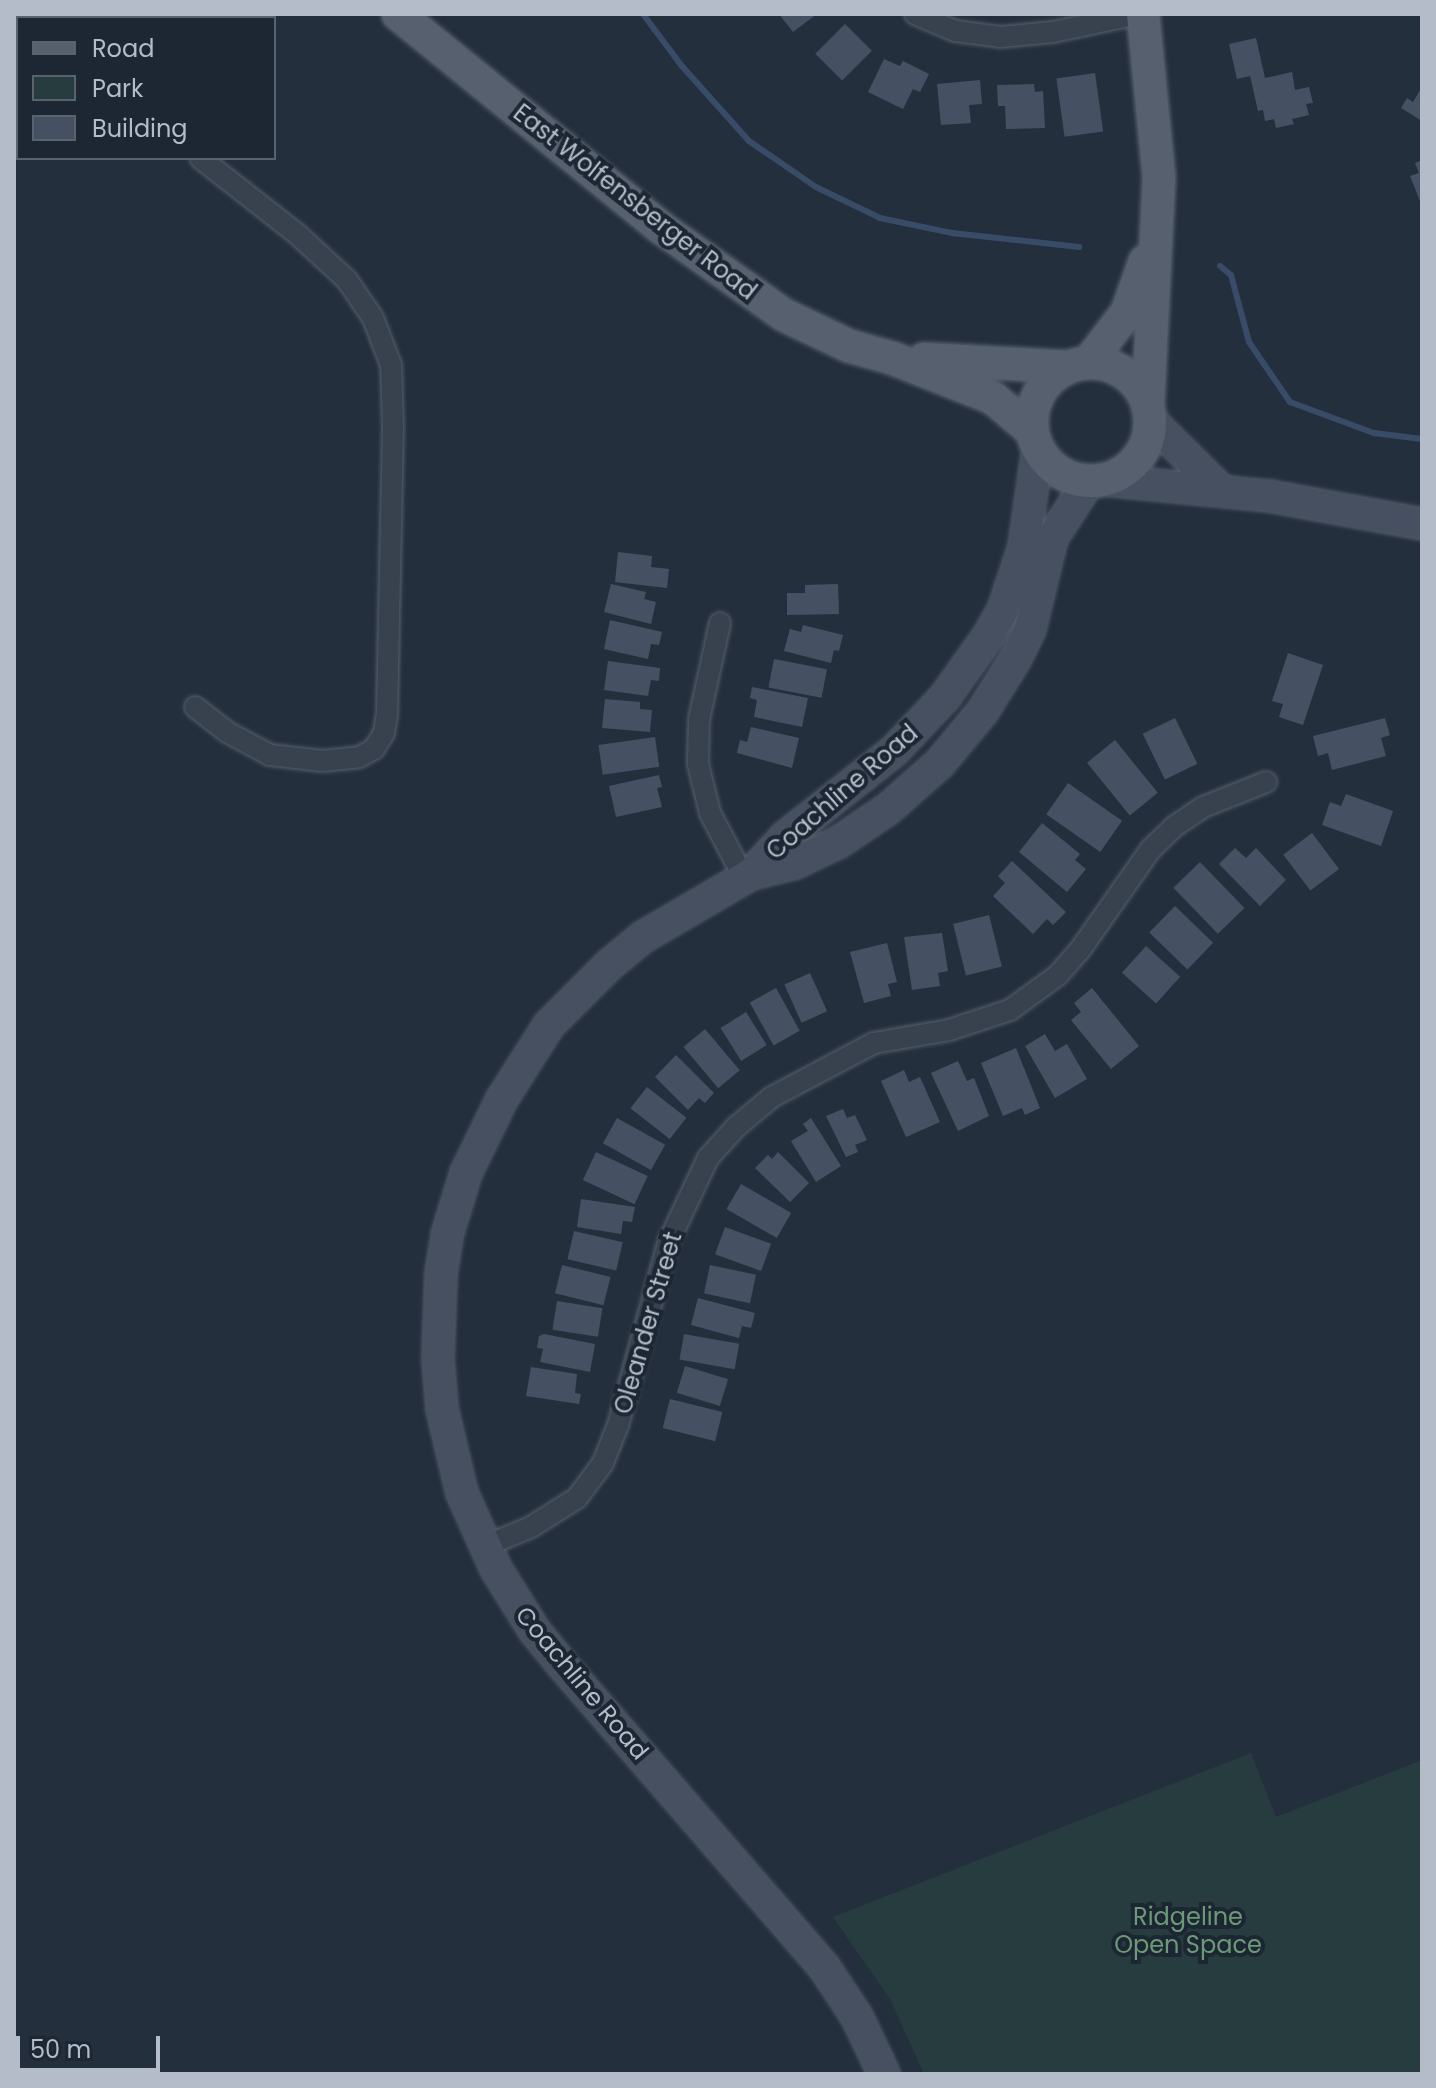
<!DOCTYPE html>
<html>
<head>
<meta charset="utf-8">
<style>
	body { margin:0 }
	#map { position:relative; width:1436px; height:2088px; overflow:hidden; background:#242f3e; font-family:Poppins,sans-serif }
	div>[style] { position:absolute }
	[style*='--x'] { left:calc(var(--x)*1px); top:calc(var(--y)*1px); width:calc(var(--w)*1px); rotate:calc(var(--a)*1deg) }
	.green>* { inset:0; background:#263c3f }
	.stream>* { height:6px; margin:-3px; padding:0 3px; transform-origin:3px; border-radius:3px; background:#394c67 }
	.building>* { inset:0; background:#455162; transform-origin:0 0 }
	.roads { filter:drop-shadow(0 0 2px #565f6c) drop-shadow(0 0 2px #565f6c) }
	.minor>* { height:20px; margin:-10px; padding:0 10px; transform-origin:10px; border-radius:10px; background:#38414e }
	.secondary>* { height:30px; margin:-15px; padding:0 15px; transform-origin:15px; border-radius:15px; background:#465061 }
	.primary>* { height:32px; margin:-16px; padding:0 16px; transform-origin:16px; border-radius:16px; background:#56606e }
	.primary>.ring { margin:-16px; padding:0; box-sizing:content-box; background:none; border:32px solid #56606e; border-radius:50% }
	span { translate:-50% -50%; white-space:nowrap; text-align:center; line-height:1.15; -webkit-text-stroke:8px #1d2633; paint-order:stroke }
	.street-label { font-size:24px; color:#b4bcc9 }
	.park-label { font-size:24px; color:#6b9a76 }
	.frame { position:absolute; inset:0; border:16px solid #b4bcc9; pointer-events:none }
	.legend { position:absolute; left:16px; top:16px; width:260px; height:144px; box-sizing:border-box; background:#1d2633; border:2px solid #59626f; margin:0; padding:10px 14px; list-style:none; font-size:24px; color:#b4bcc9 }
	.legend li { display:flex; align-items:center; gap:16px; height:40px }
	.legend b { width:40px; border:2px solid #59626f }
	.scale { position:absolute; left:16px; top:2036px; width:144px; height:36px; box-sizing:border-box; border:4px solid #b4bcc9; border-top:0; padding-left:10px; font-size:24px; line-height:28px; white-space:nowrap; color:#b4bcc9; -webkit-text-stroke:6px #1d2633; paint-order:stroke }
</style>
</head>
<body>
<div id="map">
	<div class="green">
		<i style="clip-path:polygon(1251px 1753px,1276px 1817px,1422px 1760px,1422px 2074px,924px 2074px,890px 1999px,833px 1917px)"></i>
	</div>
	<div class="stream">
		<i style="--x:643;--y:14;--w:64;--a:53.3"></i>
		<i style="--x:681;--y:65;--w:102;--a:48.2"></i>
		<i style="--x:749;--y:141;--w:81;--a:34.5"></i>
		<i style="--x:816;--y:187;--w:71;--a:25.8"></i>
		<i style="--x:880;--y:218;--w:74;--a:11.8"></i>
		<i style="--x:952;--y:233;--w:128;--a:6.3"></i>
		<i style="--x:1220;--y:266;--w:14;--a:39"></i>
		<i style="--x:1231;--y:275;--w:69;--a:75"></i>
		<i style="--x:1249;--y:342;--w:73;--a:55.7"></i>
		<i style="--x:1290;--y:402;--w:90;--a:20.3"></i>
		<i style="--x:1374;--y:433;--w:48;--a:7.1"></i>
	</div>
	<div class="building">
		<i style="clip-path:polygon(779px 14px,817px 14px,793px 32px)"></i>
		<i style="left:845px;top:24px;width:38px;height:42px;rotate:45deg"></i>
		<i style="clip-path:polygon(1256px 38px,1265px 78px,1292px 72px,1295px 90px,1309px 87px,1313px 103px,1306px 104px,1309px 115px,1292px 119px,1294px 124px,1276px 128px,1274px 119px,1265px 121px,1263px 110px,1258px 111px,1250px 76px,1237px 79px,1229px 44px)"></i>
		<i style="clip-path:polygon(884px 59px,900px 66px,903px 61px,929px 74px,920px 92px,913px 89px,903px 109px,868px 92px)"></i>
		<i style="left:1095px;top:73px;width:59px;height:39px;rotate:82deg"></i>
		<i style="clip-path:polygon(980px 80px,982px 104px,969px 105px,971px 123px,941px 125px,937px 84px)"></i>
		<i style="clip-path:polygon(1034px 84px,1035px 92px,1043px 91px,1045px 128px,1006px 129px,1005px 106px,998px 106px,997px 85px)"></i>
		<i style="clip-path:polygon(1422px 87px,1422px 121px,1401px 108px,1407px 98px,1413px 102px)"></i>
		<i style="clip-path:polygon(1422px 160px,1422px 206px,1410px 176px,1419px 173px,1415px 163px)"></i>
		<i style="clip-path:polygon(618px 552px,652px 556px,651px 567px,669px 569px,667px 588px,615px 582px)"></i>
		<i style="clip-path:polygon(611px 584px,646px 592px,644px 599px,656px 602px,651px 624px,604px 612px)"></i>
		<i style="clip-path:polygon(838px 584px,839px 614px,787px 615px,787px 593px,805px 593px,805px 585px)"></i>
		<i style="clip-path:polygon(610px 620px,662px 632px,659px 645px,651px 644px,648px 659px,604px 649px)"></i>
		<i style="clip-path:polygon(803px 625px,843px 635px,839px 651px,834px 650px,831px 663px,784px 651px,790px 629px,801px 632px)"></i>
		<i style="clip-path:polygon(1288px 653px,1323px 665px,1303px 725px,1279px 717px,1283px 704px,1272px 701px)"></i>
		<i style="left:774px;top:659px;width:54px;height:29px;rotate:11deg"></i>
		<i style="clip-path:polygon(608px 661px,660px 668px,659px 681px,651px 680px,648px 696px,604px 690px)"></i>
		<i style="clip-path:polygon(752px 687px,808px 698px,802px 727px,754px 717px,757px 700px,750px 698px)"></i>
		<i style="clip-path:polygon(605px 699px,640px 702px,640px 709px,652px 710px,650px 732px,602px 728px)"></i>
		<i style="left:1175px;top:718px;width:51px;height:36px;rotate:64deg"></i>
		<i style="clip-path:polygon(1385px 718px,1390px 735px,1381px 738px,1386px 756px,1332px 770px,1328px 753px,1318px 756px,1313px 736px)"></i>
		<i style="clip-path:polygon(751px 727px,799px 738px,792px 768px,737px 753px,740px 740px,747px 742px)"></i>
		<i style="left:655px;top:737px;width:30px;height:57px;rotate:82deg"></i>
		<i style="left:1115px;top:740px;width:68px;height:36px;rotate:51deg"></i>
		<i style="clip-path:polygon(659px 775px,662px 787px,657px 788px,662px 807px,616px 817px,609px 786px)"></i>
		<i style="left:1068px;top:783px;width:66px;height:38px;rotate:35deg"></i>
		<i style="clip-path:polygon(1346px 794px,1393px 811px,1381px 846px,1322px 825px,1330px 802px,1341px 806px)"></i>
		<i style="clip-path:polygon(1042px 823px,1080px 854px,1075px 860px,1086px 869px,1067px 892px,1019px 852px)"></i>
		<i style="left:1312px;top:833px;width:45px;height:36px;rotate:53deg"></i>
		<i style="clip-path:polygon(1235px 848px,1246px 858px,1256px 848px,1286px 880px,1260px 906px,1219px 864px)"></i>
		<i style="clip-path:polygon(1012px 861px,1066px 912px,1053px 925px,1047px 919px,1033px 934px,993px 896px,1005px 883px,998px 876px)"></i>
		<i style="left:1200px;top:862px;width:64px;height:37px;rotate:46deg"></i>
		<i style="left:1175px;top:906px;width:53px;height:37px;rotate:44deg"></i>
		<i style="left:989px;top:915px;width:53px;height:37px;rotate:76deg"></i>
		<i style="clip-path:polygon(942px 933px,948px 971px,938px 973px,940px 986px,912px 990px,904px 937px)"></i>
		<i style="clip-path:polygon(887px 943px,897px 982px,888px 984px,891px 996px,864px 1003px,850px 952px)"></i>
		<i style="left:1146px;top:946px;width:46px;height:36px;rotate:42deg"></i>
		<i style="left:810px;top:973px;width:42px;height:28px;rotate:66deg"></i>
		<i style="left:776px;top:988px;width:49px;height:30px;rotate:61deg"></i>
		<i style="clip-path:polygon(1092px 988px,1139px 1046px,1111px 1069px,1071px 1020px,1081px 1012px,1074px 1003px)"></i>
		<i style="left:746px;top:1012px;width:39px;height:30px;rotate:58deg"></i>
		<i style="left:705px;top:1029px;width:54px;height:28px;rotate:50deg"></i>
		<i style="clip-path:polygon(1045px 1034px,1055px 1051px,1067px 1044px,1087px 1079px,1055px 1098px,1025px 1046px)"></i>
		<i style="clip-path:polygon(1016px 1048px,1040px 1108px,1025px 1115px,1022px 1108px,1003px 1116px,981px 1063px)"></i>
		<i style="clip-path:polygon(676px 1055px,714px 1093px,705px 1103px,699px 1098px,688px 1110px,655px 1077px)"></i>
		<i style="clip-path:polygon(958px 1061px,967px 1081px,974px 1078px,989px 1116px,958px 1131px,931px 1073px)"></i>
		<i style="clip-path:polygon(904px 1070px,909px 1082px,920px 1077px,940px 1122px,906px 1137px,881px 1081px)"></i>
		<i style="left:647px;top:1087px;width:50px;height:27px;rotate:38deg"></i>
		<i style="clip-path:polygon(843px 1109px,847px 1118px,855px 1115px,867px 1140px,855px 1145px,858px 1152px,846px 1157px,826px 1116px)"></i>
		<i style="left:617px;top:1118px;width:55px;height:29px;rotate:29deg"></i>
		<i style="clip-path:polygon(811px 1118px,841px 1166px,816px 1182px,791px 1141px,808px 1131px,803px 1124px)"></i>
		<i style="left:596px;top:1152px;width:57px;height:31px;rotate:25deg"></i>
		<i style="clip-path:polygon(778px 1152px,809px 1183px,790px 1202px,755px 1168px,768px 1155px,772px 1159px)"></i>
		<i style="left:741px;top:1184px;width:58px;height:29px;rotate:30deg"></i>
		<i style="clip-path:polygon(581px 1199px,635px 1207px,632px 1222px,623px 1221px,621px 1234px,577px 1227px)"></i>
		<i style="left:725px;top:1227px;width:49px;height:29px;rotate:20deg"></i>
		<i style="left:574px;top:1231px;width:50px;height:29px;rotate:13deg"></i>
		<i style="left:562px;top:1265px;width:50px;height:29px;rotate:14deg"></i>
		<i style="left:710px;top:1265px;width:47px;height:29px;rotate:12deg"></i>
		<i style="clip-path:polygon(698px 1298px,755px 1313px,751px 1328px,742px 1326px,739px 1338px,691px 1325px)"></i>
		<i style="left:557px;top:1301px;width:46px;height:29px;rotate:9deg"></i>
		<i style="clip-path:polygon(544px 1334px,595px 1344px,590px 1372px,540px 1362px,543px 1349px,537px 1348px,539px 1336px)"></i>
		<i style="left:684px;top:1334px;width:56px;height:26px;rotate:10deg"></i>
		<i style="left:685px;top:1366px;width:45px;height:28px;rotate:17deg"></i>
		<i style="clip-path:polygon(531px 1367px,577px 1374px,575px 1393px,581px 1394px,579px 1404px,526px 1396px)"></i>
		<i style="left:670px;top:1399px;width:54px;height:30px;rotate:14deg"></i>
	</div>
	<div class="roads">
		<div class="minor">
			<i style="--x:915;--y:14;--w:43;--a:23"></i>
			<i style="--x:955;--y:31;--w:46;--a:7.4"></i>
			<i style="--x:1001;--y:37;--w:52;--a:-5.5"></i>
			<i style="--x:1053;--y:32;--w:87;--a:-12"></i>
			<i style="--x:14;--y:27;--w:7;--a:56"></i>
			<i style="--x:720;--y:623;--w:98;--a:102.3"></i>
			<i style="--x:699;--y:719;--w:45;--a:91.3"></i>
			<i style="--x:698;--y:764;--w:50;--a:76.2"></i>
			<i style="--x:710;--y:813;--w:73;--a:62.4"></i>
			<i style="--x:195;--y:707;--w:41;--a:38"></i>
			<i style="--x:227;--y:732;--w:49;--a:28.1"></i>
			<i style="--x:270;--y:755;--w:53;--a:6.5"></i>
			<i style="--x:323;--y:761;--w:36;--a:-6"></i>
			<i style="--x:359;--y:757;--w:17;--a:-28"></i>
			<i style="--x:374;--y:749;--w:19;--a:-58"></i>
			<i style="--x:384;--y:733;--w:19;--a:-81"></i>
			<i style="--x:387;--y:714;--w:287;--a:-88.8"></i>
			<i style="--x:393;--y:427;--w:62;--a:-91.8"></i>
			<i style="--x:391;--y:365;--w:50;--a:-111"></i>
			<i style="--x:373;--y:318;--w:46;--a:-124.4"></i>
			<i style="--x:347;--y:280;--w:68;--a:-137.4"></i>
			<i style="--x:297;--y:234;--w:123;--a:-141.9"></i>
			<i style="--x:485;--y:1546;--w:50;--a:-22.4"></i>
			<i style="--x:531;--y:1527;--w:54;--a:-32.2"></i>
			<i style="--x:577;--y:1498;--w:44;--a:-53.4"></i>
			<i style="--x:603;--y:1463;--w:41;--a:-68.5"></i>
			<i style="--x:618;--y:1425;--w:189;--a:-74.6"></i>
			<i style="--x:668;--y:1243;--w:94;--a:-64.8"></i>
			<i style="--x:708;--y:1158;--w:42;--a:-47.9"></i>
			<i style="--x:736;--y:1127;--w:47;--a:-39.8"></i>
			<i style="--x:772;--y:1097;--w:115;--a:-27.9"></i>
			<i style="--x:874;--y:1043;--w:76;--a:-9.8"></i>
			<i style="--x:949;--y:1030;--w:64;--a:-18.2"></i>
			<i style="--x:1010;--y:1010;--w:59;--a:-36.1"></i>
			<i style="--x:1058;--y:975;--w:33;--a:-49"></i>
			<i style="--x:1080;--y:950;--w:123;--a:-54.9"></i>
			<i style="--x:1151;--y:849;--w:33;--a:-44"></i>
			<i style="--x:1175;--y:826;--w:34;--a:-34"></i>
			<i style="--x:1203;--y:807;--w:68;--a:-21.6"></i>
		</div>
		<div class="secondary">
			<i style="--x:1150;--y:420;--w:98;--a:44.6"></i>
			<i style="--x:1105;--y:480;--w:165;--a:5.6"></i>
			<i style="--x:1269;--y:496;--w:156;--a:10.4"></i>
			<i style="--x:751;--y:874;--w:50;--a:-47.4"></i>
			<i style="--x:785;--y:837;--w:140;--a:-38.3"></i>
			<i style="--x:895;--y:750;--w:73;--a:-46.7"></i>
			<i style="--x:945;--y:697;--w:72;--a:-54.6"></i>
			<i style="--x:987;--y:638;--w:32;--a:-60"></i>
			<i style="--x:1003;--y:610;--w:66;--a:-71.6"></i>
			<i style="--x:1024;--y:547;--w:99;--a:-81.9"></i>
			<i style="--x:884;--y:2074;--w:63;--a:-115.3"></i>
			<i style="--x:857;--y:2017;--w:60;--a:-123.4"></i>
			<i style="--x:824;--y:1967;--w:403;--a:-130.9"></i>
			<i style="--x:560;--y:1662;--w:41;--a:-129.1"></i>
			<i style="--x:534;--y:1630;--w:72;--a:-121.9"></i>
			<i style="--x:496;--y:1569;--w:83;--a:-114.1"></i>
			<i style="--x:462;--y:1493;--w:86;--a:-103.4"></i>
			<i style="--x:442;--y:1409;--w:50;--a:-94.6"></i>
			<i style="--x:438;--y:1359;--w:85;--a:-88"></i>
			<i style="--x:441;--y:1274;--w:39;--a:-81"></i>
			<i style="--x:447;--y:1235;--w:65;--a:-73"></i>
			<i style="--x:466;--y:1173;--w:82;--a:-64.1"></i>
			<i style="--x:502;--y:1099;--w:88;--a:-57.6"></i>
			<i style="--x:549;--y:1025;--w:85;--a:-45"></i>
			<i style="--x:609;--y:965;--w:44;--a:-39.5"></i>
			<i style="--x:643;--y:937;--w:125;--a:-30.3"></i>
			<i style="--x:751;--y:874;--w:45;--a:-14"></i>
			<i style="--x:795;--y:863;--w:49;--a:-25.5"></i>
			<i style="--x:839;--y:842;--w:59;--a:-34"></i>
			<i style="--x:888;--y:809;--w:69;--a:-41.5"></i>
			<i style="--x:940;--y:763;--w:67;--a:-50.4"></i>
			<i style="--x:983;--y:711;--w:62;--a:-58.1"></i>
			<i style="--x:1016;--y:658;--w:32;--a:-64"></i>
			<i style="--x:1030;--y:629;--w:94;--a:-76.4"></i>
			<i style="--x:1052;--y:538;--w:68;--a:-57"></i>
		</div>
		<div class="primary">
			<i style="--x:398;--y:14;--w:338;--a:39.1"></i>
			<i style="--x:660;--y:227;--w:152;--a:35.4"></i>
			<i style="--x:784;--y:315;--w:72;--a:25.5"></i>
			<i style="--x:849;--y:346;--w:45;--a:15.6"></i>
			<i style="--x:892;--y:358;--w:109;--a:21.6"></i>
			<i style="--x:993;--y:398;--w:51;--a:40.2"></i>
			<i style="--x:1143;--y:14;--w:165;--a:84.4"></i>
			<i style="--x:1159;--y:178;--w:229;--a:92.8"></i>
			<i style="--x:924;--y:359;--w:144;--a:3.2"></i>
			<i style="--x:1088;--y:363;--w:64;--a:-52.6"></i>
			<i style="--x:1127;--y:312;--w:54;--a:-70.6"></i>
			<i class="ring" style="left:1032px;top:363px;width:86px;height:86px"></i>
		</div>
	</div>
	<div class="street-label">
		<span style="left:635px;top:202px;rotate:38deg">East Wolfensberger Road</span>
		<span style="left:842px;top:792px;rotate:-41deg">Coachline Road</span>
		<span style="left:648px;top:1323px;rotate:-74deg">Oleander Street</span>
		<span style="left:582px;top:1683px;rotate:50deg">Coachline Road</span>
	</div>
	<div class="park-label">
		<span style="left:1188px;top:1931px">Ridgeline<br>Open Space</span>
	</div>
	<div class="frame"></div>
	<ul class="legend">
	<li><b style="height:10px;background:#56606e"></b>Road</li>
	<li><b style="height:22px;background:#263c3f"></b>Park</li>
	<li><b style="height:22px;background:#455162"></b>Building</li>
	</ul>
	<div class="scale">50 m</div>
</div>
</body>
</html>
